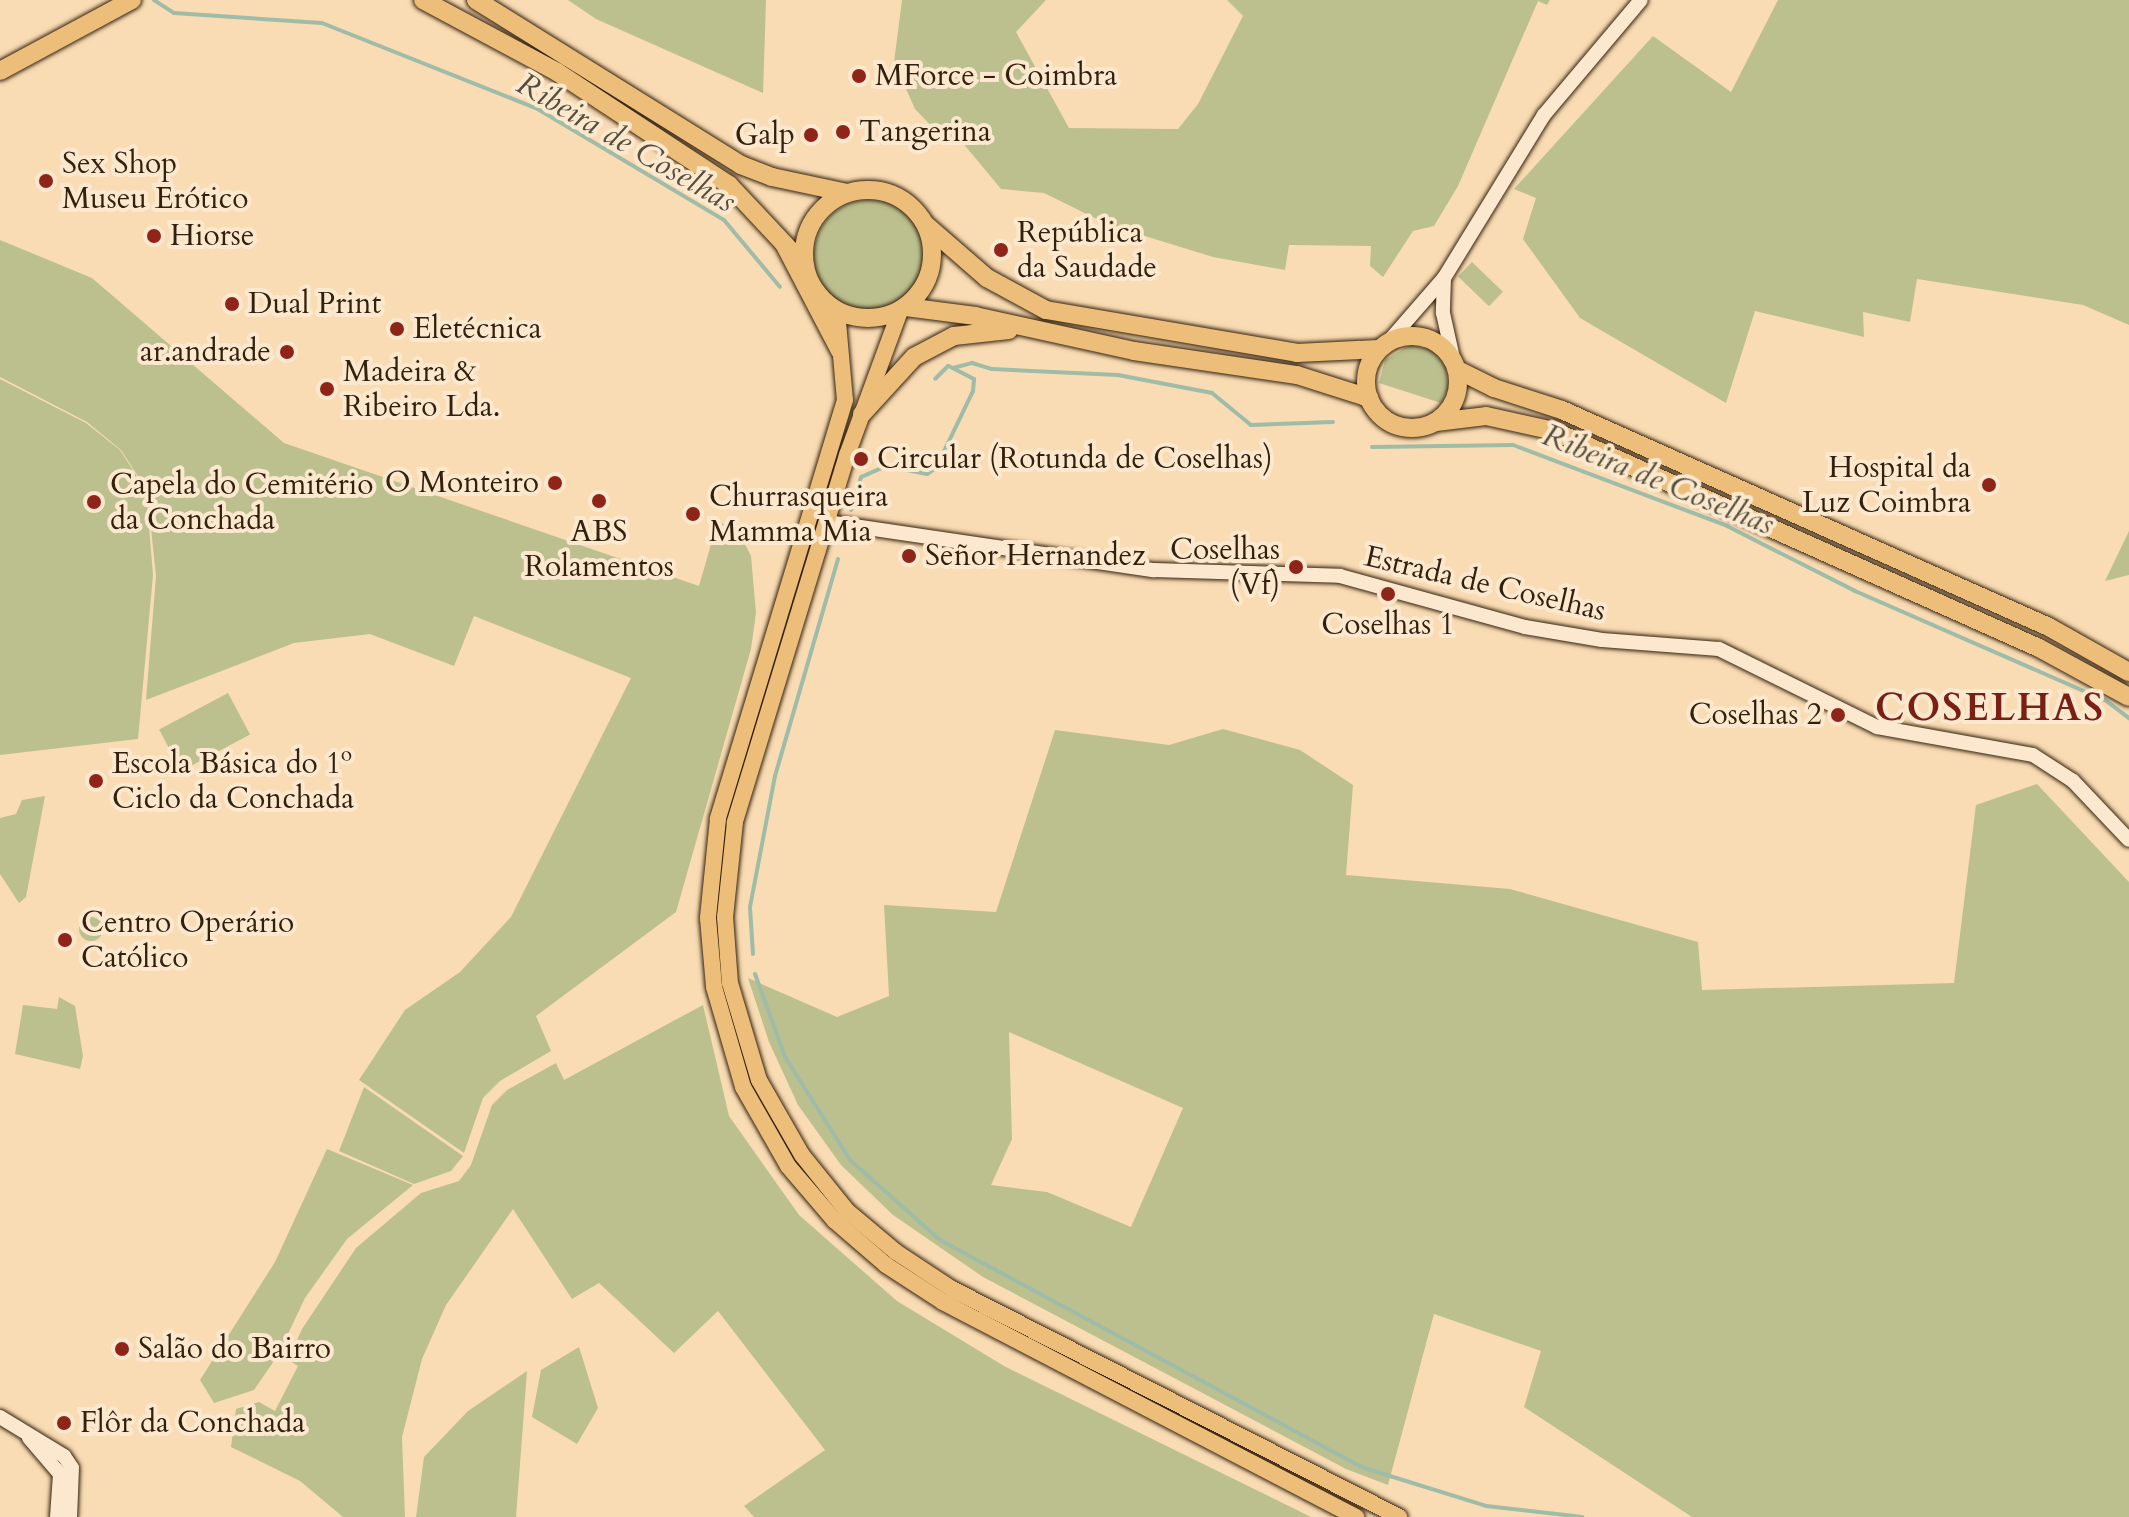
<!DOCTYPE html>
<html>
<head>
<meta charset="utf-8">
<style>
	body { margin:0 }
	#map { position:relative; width:2129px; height:1517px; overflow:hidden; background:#f9dcb3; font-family:Cardo,serif }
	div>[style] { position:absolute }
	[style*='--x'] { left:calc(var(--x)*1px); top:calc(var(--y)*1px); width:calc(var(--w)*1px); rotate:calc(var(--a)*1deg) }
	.green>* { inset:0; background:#bcc08e; transform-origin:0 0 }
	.round { border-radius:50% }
	.stream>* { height:4px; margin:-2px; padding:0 2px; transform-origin:2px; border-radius:2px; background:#9ebca8 }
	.roads { filter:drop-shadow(0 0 2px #33200d) drop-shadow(0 0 2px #33200d) }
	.secondary>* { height:14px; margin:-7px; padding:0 7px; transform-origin:7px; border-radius:7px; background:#fbe8ce }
	.primary>* { height:16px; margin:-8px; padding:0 8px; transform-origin:8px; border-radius:8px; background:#ecbe7a }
	.highway>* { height:18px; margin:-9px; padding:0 9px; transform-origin:9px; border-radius:9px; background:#ecbe7a }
	.highway>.ring { margin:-9px; padding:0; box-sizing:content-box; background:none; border:18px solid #ecbe7a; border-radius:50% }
	.dots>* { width:22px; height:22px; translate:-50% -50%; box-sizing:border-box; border:4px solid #fbe8ce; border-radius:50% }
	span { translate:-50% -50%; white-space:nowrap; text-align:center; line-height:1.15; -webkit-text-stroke:8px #fbe8ce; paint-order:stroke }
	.poi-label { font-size:30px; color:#33200d }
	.left { translate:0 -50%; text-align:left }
	.right { translate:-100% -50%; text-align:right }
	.street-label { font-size:30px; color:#33200d }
	.water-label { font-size:32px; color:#534f3c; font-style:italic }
	.district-label { font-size:38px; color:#7a1f14; font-weight:700; letter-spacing:2px }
</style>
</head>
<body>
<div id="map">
	<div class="green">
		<i style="clip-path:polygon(568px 0,766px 0,763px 93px,596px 19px)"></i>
		<i style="clip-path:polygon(902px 0,1046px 0,1016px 32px,1069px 128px,1178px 129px,1198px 104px,1243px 16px,1227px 0,1550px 0,1547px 5px,1538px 1px,1458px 186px,1434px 226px,1413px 231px,1383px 277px,1370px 266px,1371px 246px,1289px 245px,1285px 270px,1213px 257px,1109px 225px,1044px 193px,1001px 189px,962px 142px,942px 137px,915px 109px,894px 62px)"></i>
		<i style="clip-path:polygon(1778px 0,2129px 0,2129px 325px,2083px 305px,1917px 279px,1910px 322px,1863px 312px,1864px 337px,1755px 311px,1726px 403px,1580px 318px,1523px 239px,1536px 198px,1514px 189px,1653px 36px,1731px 92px)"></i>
		<i class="round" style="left:814px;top:200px;width:110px;height:110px"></i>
		<i style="clip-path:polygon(0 240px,92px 278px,284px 443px,699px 586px,718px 520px,743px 540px,751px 556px,756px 613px,751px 649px,676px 912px,536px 1016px,551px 1051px,500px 1081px,483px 1098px,464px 1153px,359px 1080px,405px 1010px,460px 972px,511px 917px,631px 678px,474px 616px,454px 666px,370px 634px,294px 643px,146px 700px,156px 576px,147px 490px,121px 450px,87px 422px,0 377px)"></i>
		<i style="left:1472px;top:262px;width:43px;height:20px;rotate:44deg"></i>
		<i style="clip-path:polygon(1410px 345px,1432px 350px,1446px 367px,1448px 388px,1441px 403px,1379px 383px,1385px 360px)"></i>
		<i style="clip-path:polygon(0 379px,86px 423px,120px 450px,146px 490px,153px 575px,138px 739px,0 755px)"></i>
		<i style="clip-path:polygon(2129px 531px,2129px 575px,2105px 581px)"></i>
		<i style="left:228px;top:693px;width:47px;height:78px;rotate:62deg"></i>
		<i style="clip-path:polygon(evenodd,1223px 729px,1300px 750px,1353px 785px,1346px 875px,1510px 889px,1698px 942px,1702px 990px,1954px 983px,1976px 805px,2037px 784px,2129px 882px,2129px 1517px,1692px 1517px,1524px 1407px,1541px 1351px,1434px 1314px,1388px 1485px,1346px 1469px,983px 1277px,893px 1215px,841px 1165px,798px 1105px,769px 1042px,748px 978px,837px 1017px,889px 996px,884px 905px,996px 912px,1055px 730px,1169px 745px,1223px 729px,1009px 1032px,1183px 1108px,1131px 1227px,1047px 1192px,991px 1185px,1012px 1139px,1009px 1032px)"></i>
		<i style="clip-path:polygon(45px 796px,26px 897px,19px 903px,0 874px,0 818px,16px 814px,22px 800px)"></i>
		<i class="round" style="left:79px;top:917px;width:24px;height:24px"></i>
		<i style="clip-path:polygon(59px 997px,75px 1006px,83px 1056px,80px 1069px,15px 1054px,23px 1005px,57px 1009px)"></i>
		<i style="clip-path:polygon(703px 1005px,729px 1116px,799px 1215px,897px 1301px,1004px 1366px,1311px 1517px,754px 1517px,744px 1506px,825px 1450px,718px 1311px,674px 1353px,599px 1283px,572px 1299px,513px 1209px,446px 1305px,422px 1359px,402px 1437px,405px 1517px,343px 1517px,300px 1481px,231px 1447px,236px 1409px,259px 1402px,275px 1411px,298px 1366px,288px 1360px,302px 1329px,356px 1248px,421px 1193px,459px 1181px,471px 1165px,492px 1105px,507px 1090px,556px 1063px,564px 1080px)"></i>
		<i style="clip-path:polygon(364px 1087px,463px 1156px,451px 1171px,414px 1184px,339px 1151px)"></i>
		<i style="clip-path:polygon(327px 1149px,413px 1185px,347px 1239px,305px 1298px,278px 1355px,254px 1390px,214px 1403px,200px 1380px,275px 1262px)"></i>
		<i style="clip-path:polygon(579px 1347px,598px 1408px,577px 1444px,532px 1417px,541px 1370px)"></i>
		<i style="clip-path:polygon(527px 1371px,516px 1517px,416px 1517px,424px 1457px,468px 1411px)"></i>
	</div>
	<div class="stream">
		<i style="--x:154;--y:0;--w:24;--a:33"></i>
		<i style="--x:174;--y:13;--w:148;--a:3.9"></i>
		<i style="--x:322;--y:23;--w:230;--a:21.7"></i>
		<i style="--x:536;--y:108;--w:219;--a:30.8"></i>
		<i style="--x:724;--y:220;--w:87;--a:50.1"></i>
		<i style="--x:953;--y:368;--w:20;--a:-15"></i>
		<i style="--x:972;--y:363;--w:21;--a:17"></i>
		<i style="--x:992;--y:369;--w:126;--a:2.7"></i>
		<i style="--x:1118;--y:375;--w:96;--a:10.8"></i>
		<i style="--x:1212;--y:393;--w:50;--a:39.4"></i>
		<i style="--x:1251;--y:425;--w:82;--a:-2.1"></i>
		<i style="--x:1372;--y:447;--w:141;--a:-0.8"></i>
		<i style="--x:1513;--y:445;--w:229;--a:20.7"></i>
		<i style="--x:1727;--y:526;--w:144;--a:26.9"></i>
		<i style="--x:1855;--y:591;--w:273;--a:23.6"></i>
		<i style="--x:2105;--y:700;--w:30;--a:37"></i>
		<i style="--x:851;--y:510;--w:34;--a:-73"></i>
		<i style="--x:861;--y:477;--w:8;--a:-23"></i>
		<i style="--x:868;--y:474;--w:20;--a:-24"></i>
		<i style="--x:886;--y:466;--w:42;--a:11"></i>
		<i style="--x:927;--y:474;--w:11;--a:-34"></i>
		<i style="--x:936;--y:468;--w:85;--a:-64.3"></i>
		<i style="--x:973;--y:391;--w:12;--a:-85"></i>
		<i style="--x:974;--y:379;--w:29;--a:-153"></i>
		<i style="--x:948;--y:366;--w:18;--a:135"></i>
		<i style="--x:843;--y:539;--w:2;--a:-63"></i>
		<i style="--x:753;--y:954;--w:47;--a:-93.7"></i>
		<i style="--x:750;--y:907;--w:133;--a:-79.2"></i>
		<i style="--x:775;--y:776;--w:226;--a:-73.8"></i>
		<i style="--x:755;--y:974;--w:88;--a:70.1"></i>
		<i style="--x:785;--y:1057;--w:122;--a:57.7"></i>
		<i style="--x:850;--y:1160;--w:120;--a:41.6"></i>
		<i style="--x:940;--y:1240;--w:478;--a:28.3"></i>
		<i style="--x:1361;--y:1467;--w:131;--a:17.3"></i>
		<i style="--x:1486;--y:1506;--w:97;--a:6.5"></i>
	</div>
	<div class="roads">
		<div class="secondary">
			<i style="--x:1444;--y:278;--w:35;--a:92"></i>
			<i style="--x:1443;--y:313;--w:46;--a:77.5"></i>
			<i style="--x:1389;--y:341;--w:84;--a:-48.9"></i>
			<i style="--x:1444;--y:278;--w:191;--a:-58.5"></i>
			<i style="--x:1544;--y:115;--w:150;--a:-49.9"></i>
			<i style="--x:827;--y:522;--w:330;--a:8.4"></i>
			<i style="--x:1153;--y:570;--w:187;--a:1.8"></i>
			<i style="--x:1340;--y:576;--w:192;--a:15.4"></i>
			<i style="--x:1525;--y:627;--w:78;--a:9.6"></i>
			<i style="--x:1602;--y:640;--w:117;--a:4.4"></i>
			<i style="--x:1719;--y:649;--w:176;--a:26.3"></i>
			<i style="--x:1877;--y:727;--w:158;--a:10.2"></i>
			<i style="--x:2033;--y:755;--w:48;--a:33"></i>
			<i style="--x:2073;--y:781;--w:81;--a:46.5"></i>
			<i style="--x:0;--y:1417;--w:75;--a:31.4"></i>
			<i style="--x:64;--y:1456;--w:14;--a:56"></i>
			<i style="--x:72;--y:1468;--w:49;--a:92.3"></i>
			<i style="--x:29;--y:1438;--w:48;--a:49.3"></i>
			<i style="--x:60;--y:1474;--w:43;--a:94"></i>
		</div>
		<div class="primary">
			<i style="--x:783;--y:244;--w:121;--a:62.4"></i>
			<i style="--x:837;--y:311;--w:89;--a:84.9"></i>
			<i style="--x:845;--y:400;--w:438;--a:106.9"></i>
			<i style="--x:718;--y:819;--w:100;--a:95.8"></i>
			<i style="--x:708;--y:918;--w:69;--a:85"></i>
			<i style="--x:714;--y:987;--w:104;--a:73.8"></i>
			<i style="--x:743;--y:1087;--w:91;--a:60.3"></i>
			<i style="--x:788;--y:1166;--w:72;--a:49.5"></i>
			<i style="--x:835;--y:1221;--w:67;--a:40.8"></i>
			<i style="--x:886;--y:1265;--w:68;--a:33"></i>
			<i style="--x:943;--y:1302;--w:466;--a:27.5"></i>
			<i style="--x:900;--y:311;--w:153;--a:110.2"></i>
			<i style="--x:847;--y:455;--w:384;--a:107"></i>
			<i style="--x:735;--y:822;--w:96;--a:96"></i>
			<i style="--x:725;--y:917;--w:66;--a:85.7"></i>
			<i style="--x:730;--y:983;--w:101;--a:73.4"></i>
			<i style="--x:759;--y:1080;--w:86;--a:60.2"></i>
			<i style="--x:802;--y:1155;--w:72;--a:51.2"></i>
			<i style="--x:847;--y:1211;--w:64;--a:39.9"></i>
			<i style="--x:896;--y:1252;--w:67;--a:33.5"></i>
			<i style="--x:952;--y:1289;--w:502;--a:27.02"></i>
		</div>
		<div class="highway">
			<i style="--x:423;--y:0;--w:152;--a:28.2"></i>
			<i style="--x:557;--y:72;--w:206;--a:33.3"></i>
			<i style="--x:729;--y:185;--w:111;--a:46.8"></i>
			<i style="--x:476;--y:0;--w:312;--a:31.9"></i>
			<i style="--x:741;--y:165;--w:33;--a:21"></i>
			<i style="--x:772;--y:177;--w:77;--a:12"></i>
			<i style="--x:0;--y:71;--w:150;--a:-28.3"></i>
			<i class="ring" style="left:804px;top:190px;width:110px;height:110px"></i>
			<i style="--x:926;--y:225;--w:81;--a:41"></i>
			<i style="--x:987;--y:278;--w:67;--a:28.5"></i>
			<i style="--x:1046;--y:310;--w:255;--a:9.7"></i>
			<i style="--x:1297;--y:353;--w:82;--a:-2.8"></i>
			<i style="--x:906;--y:307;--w:70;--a:7.4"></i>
			<i style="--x:975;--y:316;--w:163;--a:12.4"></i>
			<i style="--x:1134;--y:351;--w:165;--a:8.4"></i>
			<i style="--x:1297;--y:375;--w:76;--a:17.7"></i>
			<i class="ring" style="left:1366px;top:336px;width:74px;height:74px"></i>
			<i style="--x:1458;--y:370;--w:40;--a:26.6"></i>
			<i style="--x:1494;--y:388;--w:71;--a:17.9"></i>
			<i style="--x:1562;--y:410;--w:533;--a:24.02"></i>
			<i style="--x:2049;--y:627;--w:92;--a:29.4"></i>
			<i style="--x:862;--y:414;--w:77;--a:-47.6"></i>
			<i style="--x:914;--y:357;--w:45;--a:-27.7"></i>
			<i style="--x:954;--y:336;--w:55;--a:-6.2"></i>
			<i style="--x:1436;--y:422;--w:50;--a:-6.8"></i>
			<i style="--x:1486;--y:416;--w:70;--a:12.4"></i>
			<i style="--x:1554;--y:431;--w:531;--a:24.1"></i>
			<i style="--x:2039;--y:648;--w:102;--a:28.6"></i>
		</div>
	</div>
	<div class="dots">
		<i style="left:859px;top:76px;background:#8f2418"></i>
		<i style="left:843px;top:132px;background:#8f2418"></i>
		<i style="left:811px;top:135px;background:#8f2418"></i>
		<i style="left:46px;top:181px;background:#8f2418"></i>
		<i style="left:154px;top:236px;background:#8f2418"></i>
		<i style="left:1001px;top:250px;background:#8f2418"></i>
		<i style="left:232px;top:304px;background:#8f2418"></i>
		<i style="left:397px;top:329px;background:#8f2418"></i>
		<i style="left:287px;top:352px;background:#8f2418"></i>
		<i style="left:327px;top:389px;background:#8f2418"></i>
		<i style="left:861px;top:459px;background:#8f2418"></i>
		<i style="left:555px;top:483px;background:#8f2418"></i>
		<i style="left:1989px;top:485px;background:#8f2418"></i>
		<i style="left:599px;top:501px;background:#8f2418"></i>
		<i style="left:94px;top:502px;background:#8f2418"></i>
		<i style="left:693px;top:514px;background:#8f2418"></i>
		<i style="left:909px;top:556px;background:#8f2418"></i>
		<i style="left:1296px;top:567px;background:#8f2418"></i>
		<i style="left:1388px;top:594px;background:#8f2418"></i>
		<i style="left:1838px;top:715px;background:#8f2418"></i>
		<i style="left:96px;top:781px;background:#8f2418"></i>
		<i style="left:65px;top:940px;background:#8f2418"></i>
		<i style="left:122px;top:1349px;background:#8f2418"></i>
		<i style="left:64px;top:1423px;background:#8f2418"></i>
	</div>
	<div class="poi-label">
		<span class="left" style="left:875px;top:76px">MForce - Coimbra</span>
		<span class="left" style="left:859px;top:132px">Tangerina</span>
		<span class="right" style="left:795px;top:135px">Galp</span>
		<span class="left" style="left:62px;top:181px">Sex Shop<br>Museu Erótico</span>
		<span class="left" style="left:1017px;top:250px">República<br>da Saudade</span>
		<span class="left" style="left:170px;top:236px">Hiorse</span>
		<span class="left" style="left:248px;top:304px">Dual Print</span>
		<span class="left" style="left:413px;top:329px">Eletécnica</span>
		<span class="right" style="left:271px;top:352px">ar.andrade</span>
		<span class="left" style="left:343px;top:389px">Madeira &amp;<br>Ribeiro Lda.</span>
		<span class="left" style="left:877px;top:459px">Circular (Rotunda de Coselhas)</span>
		<span class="right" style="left:1971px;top:485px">Hospital da<br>Luz Coimbra</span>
		<span class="right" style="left:539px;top:483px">O Monteiro</span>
		<span class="left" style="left:110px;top:502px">Capela do Cemitério<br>da Conchada</span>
		<span class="left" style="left:709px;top:514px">Churrasqueira<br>Mamma Mia</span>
		<span style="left:599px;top:549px">ABS<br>Rolamentos</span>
		<span class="right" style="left:1280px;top:567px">Coselhas<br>(Vf)</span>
		<span class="left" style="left:925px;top:556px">Señor Hernandez</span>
		<span style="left:1388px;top:625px">Coselhas 1</span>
		<span class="right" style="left:1822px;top:715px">Coselhas 2</span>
		<span class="left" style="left:112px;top:781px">Escola Básica do 1º<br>Ciclo da Conchada</span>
		<span class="left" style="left:81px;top:940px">Centro Operário<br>Católico</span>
		<span class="left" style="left:138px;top:1349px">Salão do Bairro</span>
		<span class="left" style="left:80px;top:1423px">Flôr da Conchada</span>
	</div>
	<div class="street-label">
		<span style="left:1485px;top:584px;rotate:13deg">Estrada de Coselhas</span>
	</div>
	<div class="water-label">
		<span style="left:626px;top:143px;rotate:30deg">Ribeira de Coselhas</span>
		<span style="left:1658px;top:480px;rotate:22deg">Ribeira de Coselhas</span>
	</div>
	<div class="district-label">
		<span style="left:1990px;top:709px">COSELHAS</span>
	</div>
</div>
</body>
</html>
